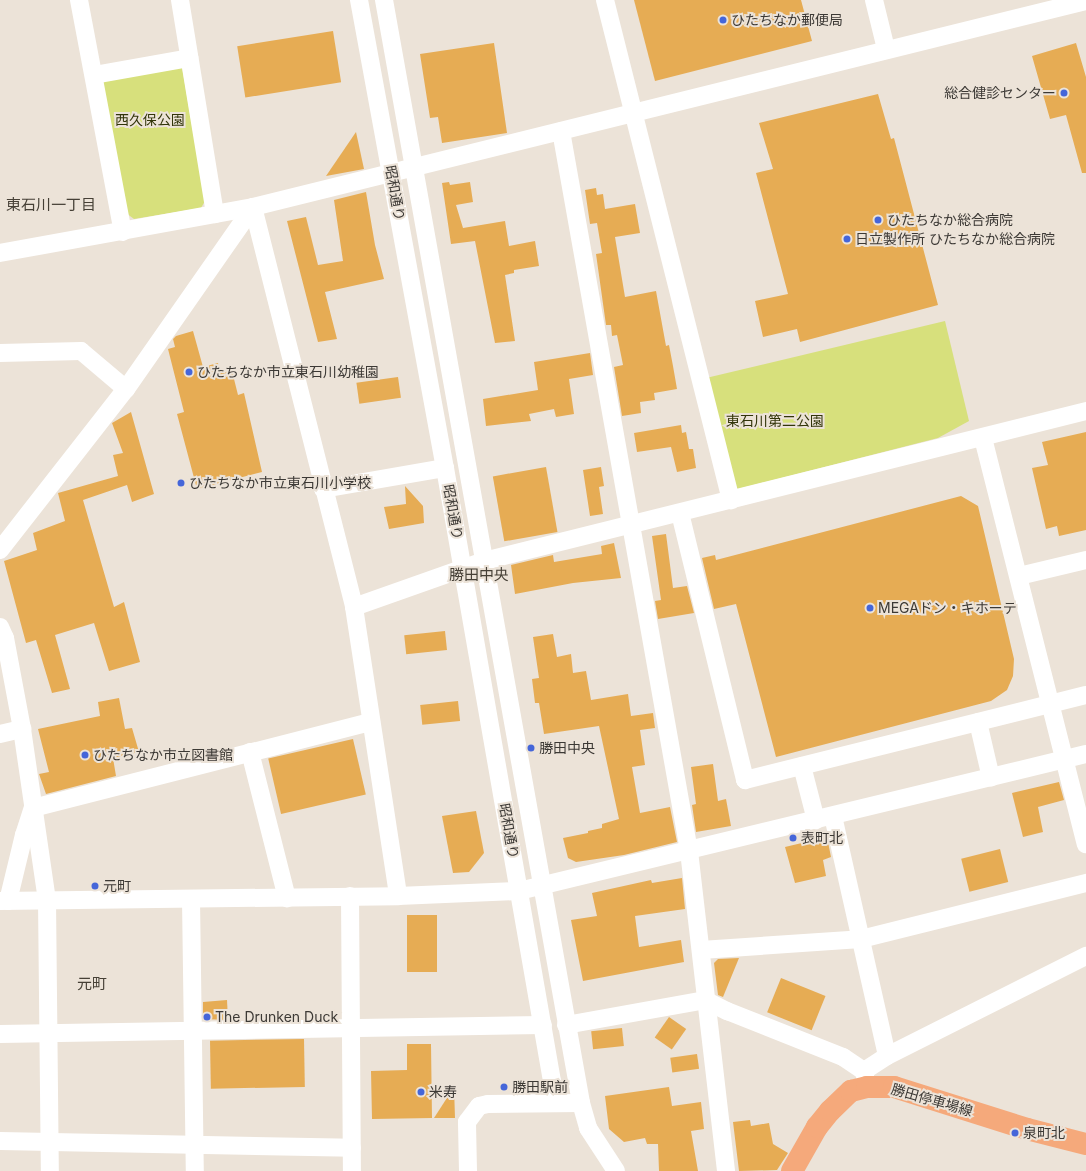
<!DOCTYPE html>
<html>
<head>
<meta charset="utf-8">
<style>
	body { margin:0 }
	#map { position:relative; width:1086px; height:1171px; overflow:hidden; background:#ece3d8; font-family:Inter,"Noto Sans JP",sans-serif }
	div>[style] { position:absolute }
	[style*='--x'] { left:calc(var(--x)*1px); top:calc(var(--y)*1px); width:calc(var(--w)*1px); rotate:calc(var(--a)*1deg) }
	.green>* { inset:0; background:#d7e07c }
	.building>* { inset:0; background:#e6ac54; transform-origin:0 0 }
	.minor>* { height:18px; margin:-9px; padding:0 9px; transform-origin:9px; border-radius:9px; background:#fff }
	.major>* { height:22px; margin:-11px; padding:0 11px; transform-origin:11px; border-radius:11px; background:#f5a97b }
	.dots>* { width:11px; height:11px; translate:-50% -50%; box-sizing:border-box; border:2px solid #ece3d8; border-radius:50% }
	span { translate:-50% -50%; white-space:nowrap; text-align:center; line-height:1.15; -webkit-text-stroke:4px #ece3d8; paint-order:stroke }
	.poi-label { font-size:14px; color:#3c3935 }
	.left { translate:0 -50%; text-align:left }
	.right { translate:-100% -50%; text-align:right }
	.park-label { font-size:14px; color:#32350a }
	.street-label { font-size:14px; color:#3c3935 }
	.neighbourhood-label { font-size:15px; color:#464036 }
</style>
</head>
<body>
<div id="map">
	<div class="green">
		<i style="clip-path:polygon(182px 67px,205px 201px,201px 208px,134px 219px,126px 213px,101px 81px)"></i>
		<i style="clip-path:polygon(945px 321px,969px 421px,938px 438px,738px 489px,731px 488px,706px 378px)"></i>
	</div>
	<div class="building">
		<i style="clip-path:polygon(634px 0,801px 0,812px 41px,655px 81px)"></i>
		<i style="left:333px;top:31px;width:52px;height:97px;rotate:81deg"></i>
		<i style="clip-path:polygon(494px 43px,507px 133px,442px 143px,438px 117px,430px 118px,420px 54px)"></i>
		<i style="clip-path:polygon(1076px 43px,1086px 77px,1086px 173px,1082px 173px,1066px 115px,1050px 119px,1032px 56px)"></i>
		<i style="clip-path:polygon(878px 94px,891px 139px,894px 138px,938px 305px,800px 342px,797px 329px,763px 337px,755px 301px,788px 294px,756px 173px,773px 169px,759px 123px)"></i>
		<i style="clip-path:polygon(356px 132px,364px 169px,326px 176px)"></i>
		<i style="clip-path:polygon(449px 182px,450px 185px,470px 182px,473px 202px,456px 205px,463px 228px,505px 221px,509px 246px,535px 241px,539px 266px,514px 270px,514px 273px,505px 275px,515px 341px,495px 343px,475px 241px,451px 244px,442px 183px)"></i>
		<i style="clip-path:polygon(596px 188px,597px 195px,603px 194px,605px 209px,635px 204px,640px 233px,615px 237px,625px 297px,656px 291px,666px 346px,669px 345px,673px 366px,677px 389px,654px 393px,655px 400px,640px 402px,641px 413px,622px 416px,614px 367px,623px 365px,617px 335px,612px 336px,611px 325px,606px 325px,596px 254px,602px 253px,597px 223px,590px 224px,585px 190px)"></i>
		<i style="clip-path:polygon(366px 192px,375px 245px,384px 279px,325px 292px,337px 339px,318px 342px,287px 221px,306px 217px,318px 265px,343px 261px,334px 200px)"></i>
		<i style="clip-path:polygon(193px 331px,203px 367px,218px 363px,220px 373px,232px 371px,238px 395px,244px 393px,262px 472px,197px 489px,177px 414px,184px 412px,168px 349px,175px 347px,173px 339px,176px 336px)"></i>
		<i style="clip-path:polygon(590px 353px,593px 375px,569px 379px,574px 414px,556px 417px,554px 409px,529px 414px,531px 421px,486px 426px,483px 399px,538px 390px,534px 362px)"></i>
		<i style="left:398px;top:377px;width:21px;height:42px;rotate:82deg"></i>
		<i style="clip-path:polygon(131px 412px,154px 494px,132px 502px,127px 485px,83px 500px,114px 607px,124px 602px,140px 662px,109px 671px,94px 623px,55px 635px,70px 689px,52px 693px,36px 640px,26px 643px,4px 561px,37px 550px,33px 533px,65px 521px,58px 493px,118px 476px,113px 455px,123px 453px,112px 423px)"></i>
		<i style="clip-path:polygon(681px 425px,682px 433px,686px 432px,689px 449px,693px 449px,696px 468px,677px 472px,671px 447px,637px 452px,634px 433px)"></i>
		<i style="clip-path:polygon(1086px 432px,1086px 530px,1059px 536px,1057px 526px,1046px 529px,1032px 468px,1048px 465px,1042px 442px)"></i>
		<i style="left:546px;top:467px;width:66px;height:54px;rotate:80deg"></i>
		<i style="clip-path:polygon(601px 467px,604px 486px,599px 487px,603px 514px,590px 516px,583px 470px)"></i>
		<i style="clip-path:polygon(405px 486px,423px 506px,424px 523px,389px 529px,384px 507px,406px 504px)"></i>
		<i style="clip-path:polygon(961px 496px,978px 506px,1014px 659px,1013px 676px,1007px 690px,991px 701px,776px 757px,736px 604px,714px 609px,702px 558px,715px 555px,716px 560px)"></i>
		<i style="clip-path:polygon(666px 534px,673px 588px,687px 586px,694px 613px,658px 619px,655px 601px,661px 600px,652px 536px)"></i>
		<i style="clip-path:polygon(614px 543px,621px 578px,573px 583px,515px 594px,511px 565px,553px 555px,554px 562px,602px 554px,601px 546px)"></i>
		<i style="left:445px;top:631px;width:19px;height:41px;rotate:84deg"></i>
		<i style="clip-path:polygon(553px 634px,557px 657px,571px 654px,573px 673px,586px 671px,591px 700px,628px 694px,631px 716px,653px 713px,655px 728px,640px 730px,645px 765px,632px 767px,640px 813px,670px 807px,677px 842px,624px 855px,576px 862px,568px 858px,563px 838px,588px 833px,588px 831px,602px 828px,602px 824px,619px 819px,599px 726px,544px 734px,539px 703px,535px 703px,532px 679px,539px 678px,533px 637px)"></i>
		<i style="clip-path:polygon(119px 698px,125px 729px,132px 728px,139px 752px,113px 758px,116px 776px,46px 794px,39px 774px,49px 772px,38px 729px,100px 716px,98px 702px)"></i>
		<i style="left:458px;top:701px;width:20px;height:38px;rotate:84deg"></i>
		<i style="left:353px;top:739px;width:57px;height:87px;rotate:77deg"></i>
		<i style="clip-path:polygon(713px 764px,718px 801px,726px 799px,731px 826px,696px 832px,692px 805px,696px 804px,691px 767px)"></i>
		<i style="clip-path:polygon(1059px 782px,1064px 800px,1038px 807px,1043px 832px,1023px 837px,1012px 793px)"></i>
		<i style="clip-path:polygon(476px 811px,484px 853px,469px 872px,453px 873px,442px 816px)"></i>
		<i style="clip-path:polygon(827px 837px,831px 857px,823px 860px,826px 876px,795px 883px,785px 847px)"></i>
		<i style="left:1000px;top:849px;width:34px;height:40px;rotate:76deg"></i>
		<i style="clip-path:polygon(682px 878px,685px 909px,635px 916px,639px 947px,681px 940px,684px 962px,583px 981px,571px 920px,597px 916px,592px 893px,651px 880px,652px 883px)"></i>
		<i style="left:407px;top:915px;width:30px;height:57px"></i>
		<i style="clip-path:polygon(739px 958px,723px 997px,718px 995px,714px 963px,718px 959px)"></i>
		<i style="left:781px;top:978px;width:48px;height:37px;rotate:22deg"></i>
		<i style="clip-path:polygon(227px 1000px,228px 1020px,203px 1019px,203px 1002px)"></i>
		<i style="left:669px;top:1017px;width:21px;height:25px;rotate:35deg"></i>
		<i style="left:622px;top:1028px;width:18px;height:31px;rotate:84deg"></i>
		<i style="left:304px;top:1039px;width:48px;height:94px;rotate:89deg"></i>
		<i style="clip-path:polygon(407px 1044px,431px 1044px,432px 1118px,372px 1119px,371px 1071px,407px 1070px)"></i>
		<i style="left:697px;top:1054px;width:15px;height:27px;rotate:82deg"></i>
		<i style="clip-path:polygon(454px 1087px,455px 1118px,434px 1118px)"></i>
		<i style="clip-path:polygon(669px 1087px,672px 1106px,701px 1102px,704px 1129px,691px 1131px,698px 1171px,659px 1171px,658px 1144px,647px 1144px,645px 1138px,624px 1142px,609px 1129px,605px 1096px)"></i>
		<i style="clip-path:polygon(750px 1120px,751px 1126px,769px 1123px,773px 1144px,788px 1153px,777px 1170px,739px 1171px,733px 1122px)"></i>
	</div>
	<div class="minor">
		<i style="--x:79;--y:0;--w:236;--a:79.3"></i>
		<i style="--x:180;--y:0;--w:217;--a:80.7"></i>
		<i style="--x:359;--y:0;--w:476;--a:79.6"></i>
		<i style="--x:445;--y:468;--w:622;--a:80.1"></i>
		<i style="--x:552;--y:1081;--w:15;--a:113"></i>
		<i style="--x:546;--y:1095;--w:14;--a:150"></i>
		<i style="--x:384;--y:0;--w:1120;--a:79.87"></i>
		<i style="--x:581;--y:1103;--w:26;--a:74"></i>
		<i style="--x:588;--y:1128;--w:51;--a:56.9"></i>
		<i style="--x:605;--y:0;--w:516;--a:75.86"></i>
		<i style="--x:874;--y:0;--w:50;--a:76.2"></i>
		<i style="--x:94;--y:75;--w:97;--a:-10.1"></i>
		<i style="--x:561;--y:131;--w:731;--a:79.92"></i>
		<i style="--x:689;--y:851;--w:322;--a:83.4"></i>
		<i style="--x:253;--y:207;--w:413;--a:75.8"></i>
		<i style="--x:354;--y:607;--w:292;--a:81.3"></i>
		<i style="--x:0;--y:253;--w:257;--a:-10.3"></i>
		<i style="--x:253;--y:207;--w:858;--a:-13.89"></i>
		<i style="--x:0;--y:353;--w:81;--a:-1.4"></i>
		<i style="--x:81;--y:351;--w:59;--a:40.2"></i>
		<i style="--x:983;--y:438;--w:419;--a:75.8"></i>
		<i style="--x:323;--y:489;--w:124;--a:-9.8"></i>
		<i style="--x:680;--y:513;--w:275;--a:76.3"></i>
		<i style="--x:745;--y:780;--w:351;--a:-14"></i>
		<i style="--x:0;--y:550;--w:204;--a:-52"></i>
		<i style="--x:126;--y:389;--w:222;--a:-55.1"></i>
		<i style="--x:1019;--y:576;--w:69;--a:-13.4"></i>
		<i style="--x:354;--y:607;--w:138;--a:-19.5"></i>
		<i style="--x:484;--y:561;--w:620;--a:-13.99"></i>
		<i style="--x:0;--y:627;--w:12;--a:66"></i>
		<i style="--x:5;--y:638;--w:93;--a:79.4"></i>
		<i style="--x:22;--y:729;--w:173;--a:81.7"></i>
		<i style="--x:47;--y:900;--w:271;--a:89.4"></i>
		<i style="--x:978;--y:722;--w:57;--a:76.9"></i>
		<i style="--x:0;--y:734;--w:23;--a:-13"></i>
		<i style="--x:250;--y:752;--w:151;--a:75.8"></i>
		<i style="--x:802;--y:766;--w:56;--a:75.5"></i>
		<i style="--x:833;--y:816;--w:246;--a:77.3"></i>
		<i style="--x:350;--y:896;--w:275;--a:89.6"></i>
		<i style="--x:191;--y:899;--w:272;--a:89.2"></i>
		<i style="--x:0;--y:901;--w:398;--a:-0.7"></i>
		<i style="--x:398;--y:896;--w:121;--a:-2.4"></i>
		<i style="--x:519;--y:891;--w:583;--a:-13.58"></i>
		<i style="--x:8;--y:901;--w:68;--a:-76.4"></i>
		<i style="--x:24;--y:835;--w:28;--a:-72"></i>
		<i style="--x:33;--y:808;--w:349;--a:-14.3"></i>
		<i style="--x:701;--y:950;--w:160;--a:-3.9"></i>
		<i style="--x:861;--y:939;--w:232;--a:-14"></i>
		<i style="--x:566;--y:1025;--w:141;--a:-10.2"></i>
		<i style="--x:705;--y:1000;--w:25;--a:27"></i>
		<i style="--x:727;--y:1011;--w:125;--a:21.6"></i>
		<i style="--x:843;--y:1057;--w:25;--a:34"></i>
		<i style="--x:864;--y:1071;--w:16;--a:79"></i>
		<i style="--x:0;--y:1034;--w:543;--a:-0.95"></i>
		<i style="--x:864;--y:1071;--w:27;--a:-33"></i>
		<i style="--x:887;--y:1056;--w:223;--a:-26.7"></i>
		<i style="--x:0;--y:1141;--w:352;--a:1.1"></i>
		<i style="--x:468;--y:1171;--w:49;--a:-91.2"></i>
		<i style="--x:467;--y:1122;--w:20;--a:-53"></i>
		<i style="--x:479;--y:1106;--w:9;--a:-13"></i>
		<i style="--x:488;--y:1104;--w:93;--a:-0.6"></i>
	</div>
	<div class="major">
		<i style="--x:792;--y:1171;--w:51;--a:-60.4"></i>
		<i style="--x:817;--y:1127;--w:21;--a:-51"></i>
		<i style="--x:830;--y:1111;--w:29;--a:-44"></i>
		<i style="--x:851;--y:1091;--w:16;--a:-14"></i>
		<i style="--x:867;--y:1087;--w:27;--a:0"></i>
		<i style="--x:894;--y:1087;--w:139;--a:17.5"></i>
		<i style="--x:1027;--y:1129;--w:61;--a:14.3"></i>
	</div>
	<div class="dots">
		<i style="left:723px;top:20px;background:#4566d9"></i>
		<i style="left:1064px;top:93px;background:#4566d9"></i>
		<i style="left:878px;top:220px;background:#4566d9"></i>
		<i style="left:847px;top:239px;background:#4566d9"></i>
		<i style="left:189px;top:372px;background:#4566d9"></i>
		<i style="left:181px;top:483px;background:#4566d9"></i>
		<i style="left:870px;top:608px;background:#4566d9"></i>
		<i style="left:531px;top:748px;background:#4566d9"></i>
		<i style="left:85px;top:755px;background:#4566d9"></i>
		<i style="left:793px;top:838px;background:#4566d9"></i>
		<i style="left:95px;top:886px;background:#4566d9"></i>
		<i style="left:207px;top:1017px;background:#4566d9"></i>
		<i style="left:504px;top:1087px;background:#4566d9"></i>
		<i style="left:421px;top:1092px;background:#4566d9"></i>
		<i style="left:1015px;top:1133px;background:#4566d9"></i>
	</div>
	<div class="poi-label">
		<span class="left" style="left:731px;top:20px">ひたちなか郵便局</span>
		<span class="right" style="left:1056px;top:93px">総合健診センター</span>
		<span class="left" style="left:887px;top:220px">ひたちなか総合病院</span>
		<span class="left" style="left:855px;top:239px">日立製作所 ひたちなか総合病院</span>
		<span class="left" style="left:197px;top:372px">ひたちなか市立東石川幼稚園</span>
		<span class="left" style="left:189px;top:483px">ひたちなか市立東石川小学校</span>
		<span class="left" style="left:878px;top:608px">MEGAドン・キホーテ</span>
		<span class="left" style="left:539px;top:748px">勝田中央</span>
		<span class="left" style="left:93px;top:755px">ひたちなか市立図書館</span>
		<span class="left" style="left:801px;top:838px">表町北</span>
		<span class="left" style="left:103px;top:886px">元町</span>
		<span class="left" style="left:215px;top:1017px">The Drunken Duck</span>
		<span class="left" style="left:512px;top:1087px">勝田駅前</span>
		<span class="left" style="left:429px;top:1092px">米寿</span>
		<span class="left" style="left:1023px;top:1133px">泉町北</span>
	</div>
	<div class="park-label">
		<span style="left:150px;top:120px">西久保公園</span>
		<span style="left:775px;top:421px">東石川第二公園</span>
	</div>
	<div class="street-label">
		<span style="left:395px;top:193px;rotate:80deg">昭和通り</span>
		<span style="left:453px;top:512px;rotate:80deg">昭和通り</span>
		<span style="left:509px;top:831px;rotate:80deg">昭和通り</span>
		<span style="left:932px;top:1100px;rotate:16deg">勝田停車場線</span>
	</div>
	<div class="neighbourhood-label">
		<span style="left:51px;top:205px">東石川一丁目</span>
		<span style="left:479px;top:575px">勝田中央</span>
		<span style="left:92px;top:984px">元町</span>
	</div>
</div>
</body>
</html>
